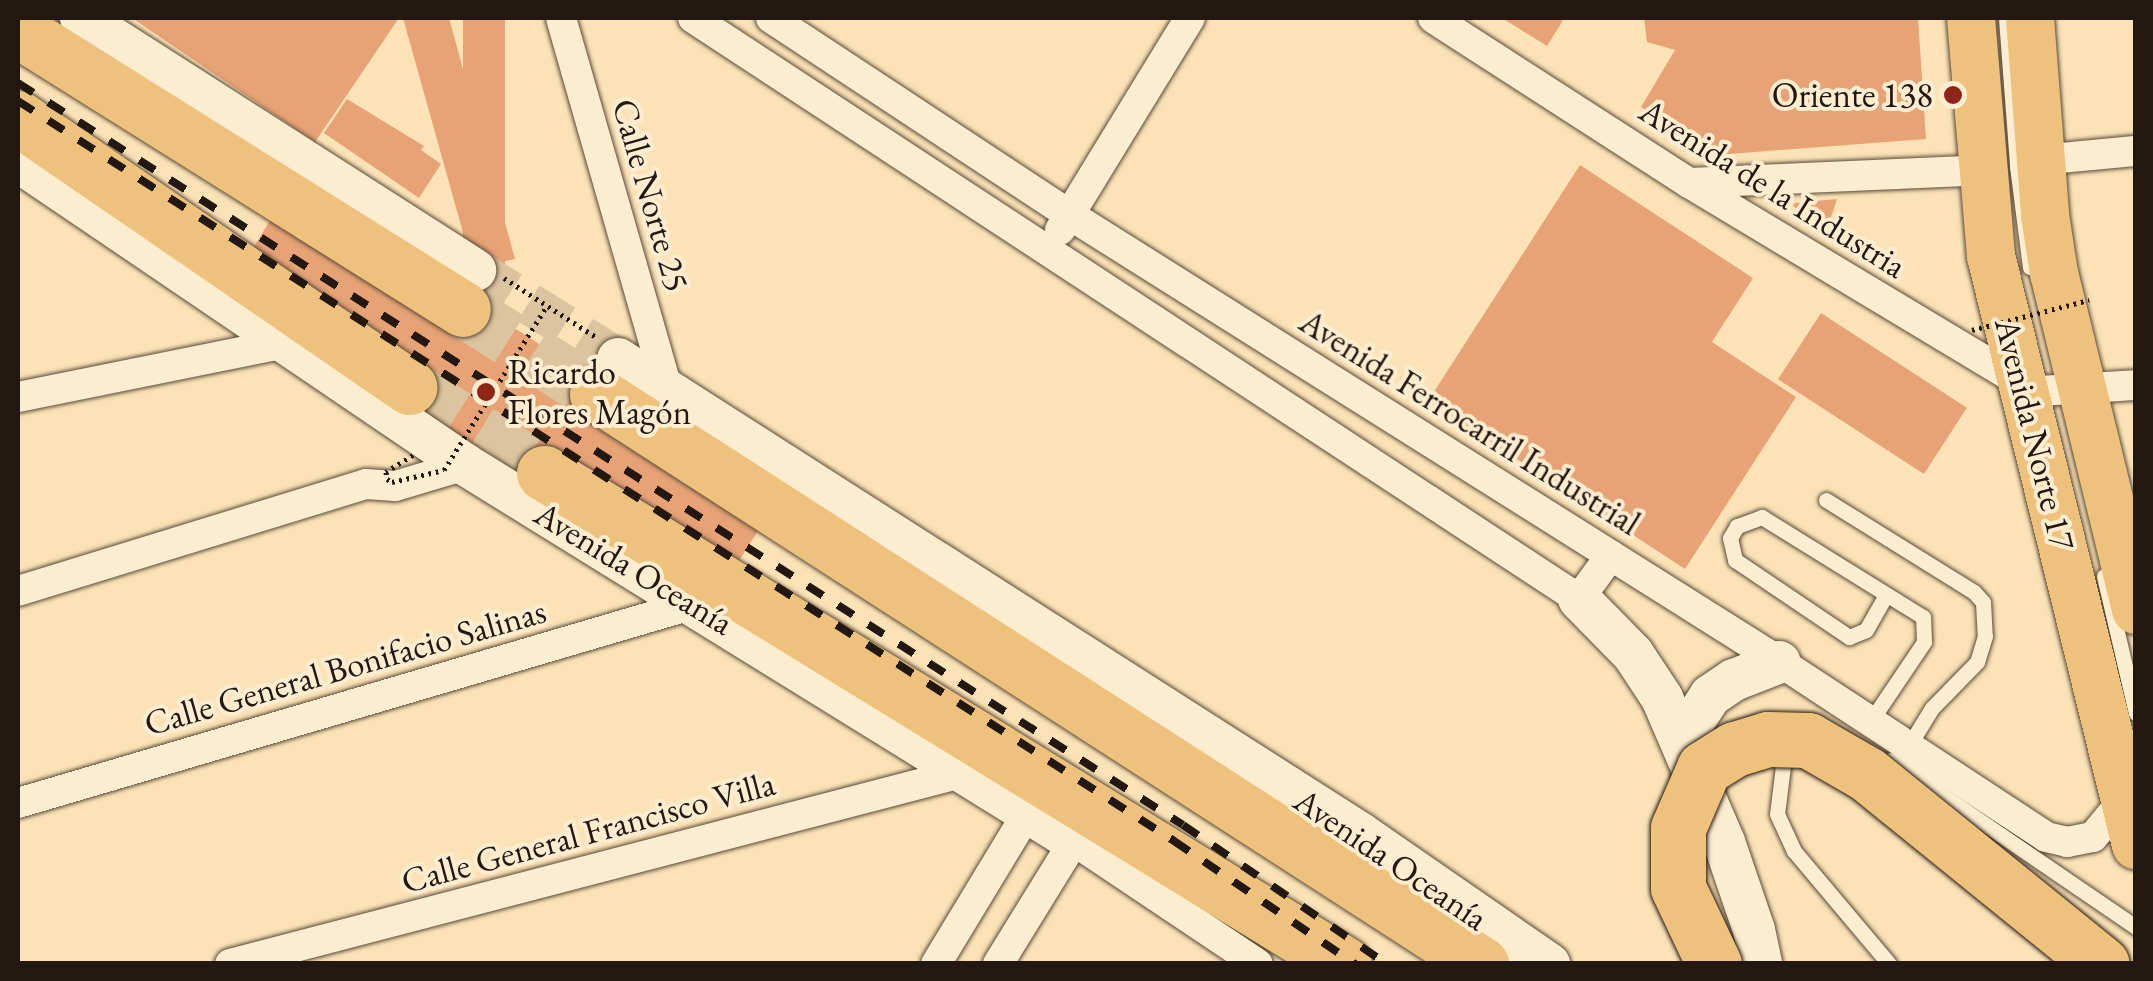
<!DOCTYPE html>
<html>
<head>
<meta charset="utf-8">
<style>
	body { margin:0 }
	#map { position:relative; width:2153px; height:981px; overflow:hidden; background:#fce3b7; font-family:"EB Garamond",serif }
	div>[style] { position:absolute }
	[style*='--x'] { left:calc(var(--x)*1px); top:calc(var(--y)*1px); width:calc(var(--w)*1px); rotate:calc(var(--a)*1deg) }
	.building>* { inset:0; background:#e7a276; transform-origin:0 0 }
	.secondary-tunnel>* { height:42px; margin-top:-21px; transform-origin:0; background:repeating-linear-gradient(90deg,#dbc49e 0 42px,transparent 0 63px) }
	.highway-tunnel>* { height:55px; margin-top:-27.5px; transform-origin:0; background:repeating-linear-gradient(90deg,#dbc49e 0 55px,transparent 0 83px) }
	.path>* { height:5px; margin-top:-2.5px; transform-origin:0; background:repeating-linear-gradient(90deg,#231711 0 2.5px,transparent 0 7.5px) }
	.roads { filter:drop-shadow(0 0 2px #594a3a) drop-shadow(0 0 2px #594a3a) }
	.lane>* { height:15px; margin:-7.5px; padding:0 7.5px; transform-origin:7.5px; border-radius:7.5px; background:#fdedd0 }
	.street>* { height:30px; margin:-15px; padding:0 15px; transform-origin:15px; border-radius:15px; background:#fdedd0 }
	.secondary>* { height:42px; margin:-21px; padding:0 21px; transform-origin:21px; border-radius:21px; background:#fdedd0 }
	.primary>* { height:48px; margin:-24px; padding:0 24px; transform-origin:24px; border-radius:24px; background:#eec27c }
	.highway>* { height:55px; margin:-27.5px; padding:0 27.5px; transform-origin:27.5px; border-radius:27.5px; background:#eec27c }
	.rail>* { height:8px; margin-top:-4px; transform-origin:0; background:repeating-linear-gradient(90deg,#231711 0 18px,transparent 0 36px) }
	.path-bridge>* { height:5px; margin-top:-2.5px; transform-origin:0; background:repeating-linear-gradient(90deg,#231711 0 2.5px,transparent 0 7.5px) }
	.bridges { filter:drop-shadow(0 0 2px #231711) drop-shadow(0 0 2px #231711) }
	.highway-bridge>* { height:55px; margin:-27.5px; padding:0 27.5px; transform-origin:27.5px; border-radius:27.5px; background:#eec27c }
	.dots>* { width:28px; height:28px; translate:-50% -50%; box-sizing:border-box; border:5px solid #fdedd0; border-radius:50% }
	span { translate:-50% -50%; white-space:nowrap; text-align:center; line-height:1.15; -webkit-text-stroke:8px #fdedd0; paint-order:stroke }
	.poi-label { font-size:35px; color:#231711 }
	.right { translate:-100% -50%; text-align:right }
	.left { translate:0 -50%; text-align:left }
	.street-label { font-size:35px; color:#231711 }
	.frame { position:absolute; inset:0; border:20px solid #231711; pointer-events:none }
</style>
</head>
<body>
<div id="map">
	<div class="building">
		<i style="clip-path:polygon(132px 18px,399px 18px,315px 142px)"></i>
		<i style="clip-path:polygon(403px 18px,449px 18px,515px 259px,501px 262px,464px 236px)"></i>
		<i style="left:463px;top:18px;width:42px;height:274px"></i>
		<i style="clip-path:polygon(1502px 18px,1562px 18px,1562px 22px,1547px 46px)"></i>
		<i style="clip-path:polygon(1644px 18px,1918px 18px,1926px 139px,1716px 155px,1641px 107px,1675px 50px,1647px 42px)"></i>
		<i style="clip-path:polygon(347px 99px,424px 146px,421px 150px,441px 164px,419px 198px,324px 133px)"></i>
		<i style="clip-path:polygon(1580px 165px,1753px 278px,1712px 342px,1796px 397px,1685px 569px,1428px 401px)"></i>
		<i style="clip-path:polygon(1837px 199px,1827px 229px,1793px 206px,1795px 203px)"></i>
		<i style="clip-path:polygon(271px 219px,469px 299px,603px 385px,582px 418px,758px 531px,727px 579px,483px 469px,241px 267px)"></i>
		<i style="left:1821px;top:313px;width:174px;height:79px;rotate:33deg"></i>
	</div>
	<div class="secondary-tunnel">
		<i style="--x:475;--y:270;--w:168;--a:31.9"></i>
	</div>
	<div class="highway-tunnel">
		<i style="--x:463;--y:309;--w:159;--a:32.4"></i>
		<i style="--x:409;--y:387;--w:160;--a:32.5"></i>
	</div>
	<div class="path">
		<i style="--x:504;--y:278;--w:109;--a:32.7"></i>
	</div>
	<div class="roads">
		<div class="lane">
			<i style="--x:2006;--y:18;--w:148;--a:85.7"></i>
			<i style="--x:2017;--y:166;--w:102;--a:82.7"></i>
			<i style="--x:1826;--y:500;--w:174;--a:31.9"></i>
			<i style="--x:1974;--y:592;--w:13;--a:48"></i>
			<i style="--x:1983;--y:602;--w:34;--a:87"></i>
			<i style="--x:1985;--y:636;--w:27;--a:107"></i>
			<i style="--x:1977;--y:662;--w:64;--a:134.4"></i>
			<i style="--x:1932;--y:708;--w:46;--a:121.6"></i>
			<i style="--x:2104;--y:576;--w:141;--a:76.9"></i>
			<i style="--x:1870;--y:722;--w:97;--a:-56"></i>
			<i style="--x:1924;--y:642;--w:25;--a:-92"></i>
			<i style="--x:1923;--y:617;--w:190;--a:-148.2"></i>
			<i style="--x:1762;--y:517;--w:27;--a:160"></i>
			<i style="--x:1737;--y:526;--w:14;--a:120"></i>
			<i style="--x:1730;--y:538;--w:23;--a:77"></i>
			<i style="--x:1735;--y:560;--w:138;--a:34"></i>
			<i style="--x:1849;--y:637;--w:18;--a:-22"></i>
			<i style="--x:1866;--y:630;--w:40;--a:-60.3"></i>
			<i style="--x:1785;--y:750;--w:64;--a:97.1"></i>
			<i style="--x:1777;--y:814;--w:41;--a:65.3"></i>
			<i style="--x:1794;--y:851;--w:148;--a:49.9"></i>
			<i style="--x:1891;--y:760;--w:297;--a:34.3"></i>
		</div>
		<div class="street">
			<i style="--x:561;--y:18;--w:391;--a:74"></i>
			<i style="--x:693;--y:18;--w:1060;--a:33.26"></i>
			<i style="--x:1579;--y:599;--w:54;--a:-54"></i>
			<i style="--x:771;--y:18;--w:358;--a:33.4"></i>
			<i style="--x:1070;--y:215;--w:839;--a:32.19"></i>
			<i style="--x:1780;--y:662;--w:318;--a:33.3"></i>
			<i style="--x:2046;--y:837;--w:22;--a:13"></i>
			<i style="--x:2067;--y:842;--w:26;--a:-11"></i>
			<i style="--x:2093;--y:837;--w:50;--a:-50.6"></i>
			<i style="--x:1433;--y:18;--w:305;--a:32.8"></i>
			<i style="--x:1689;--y:183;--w:390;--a:31"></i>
			<i style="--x:2023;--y:384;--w:17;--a:25"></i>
			<i style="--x:2038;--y:391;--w:98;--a:-3.5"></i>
			<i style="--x:2040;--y:160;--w:96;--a:-5.4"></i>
			<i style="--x:1689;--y:183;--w:294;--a:-2.5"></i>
			<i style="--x:1060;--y:230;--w:249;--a:-58.5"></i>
			<i style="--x:18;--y:397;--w:272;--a:-11.4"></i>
			<i style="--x:18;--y:591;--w:364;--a:-17.1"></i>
			<i style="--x:366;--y:484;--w:29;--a:4"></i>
			<i style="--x:395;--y:486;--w:74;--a:-16.5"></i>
			<i style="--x:18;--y:803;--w:705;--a:-16.4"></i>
			<i style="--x:230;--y:964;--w:760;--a:-14.64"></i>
			<i style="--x:936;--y:964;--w:178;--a:-58.8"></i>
			<i style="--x:998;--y:964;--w:145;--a:-58.3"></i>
			<i style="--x:1074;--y:841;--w:221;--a:33.8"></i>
		</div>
		<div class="secondary">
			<i style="--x:81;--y:18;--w:468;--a:32.6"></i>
			<i style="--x:18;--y:161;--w:541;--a:34.16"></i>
			<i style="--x:466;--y:465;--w:715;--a:31.73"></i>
			<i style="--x:618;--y:359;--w:882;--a:32.59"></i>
			<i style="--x:1361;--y:834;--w:229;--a:34.7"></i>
			<i style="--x:1579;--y:599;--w:77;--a:45.5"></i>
			<i style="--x:1633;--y:654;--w:53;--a:56.6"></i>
			<i style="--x:1662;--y:698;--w:157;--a:66.7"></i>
			<i style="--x:1724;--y:842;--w:93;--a:71.2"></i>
			<i style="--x:1754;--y:930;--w:35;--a:78"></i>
			<i style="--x:1690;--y:762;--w:41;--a:-84.4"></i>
			<i style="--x:1694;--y:721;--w:30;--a:-57"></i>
			<i style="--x:1710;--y:696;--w:29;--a:-34"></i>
			<i style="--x:1734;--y:680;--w:49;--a:-21.4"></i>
		</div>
		<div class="primary">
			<i style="--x:1971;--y:18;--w:239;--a:85.2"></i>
			<i style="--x:1991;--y:256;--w:607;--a:76.17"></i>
			<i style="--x:2030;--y:18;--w:198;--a:85.6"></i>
			<i style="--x:2045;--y:215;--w:59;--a:81.2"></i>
			<i style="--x:2054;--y:273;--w:347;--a:76.3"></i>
		</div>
		<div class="highway">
			<i style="--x:18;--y:30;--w:525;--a:32.09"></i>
			<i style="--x:18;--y:118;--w:475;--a:34.5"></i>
			<i style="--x:597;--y:394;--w:1052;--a:32.81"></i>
			<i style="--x:544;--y:473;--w:939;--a:31.54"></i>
		</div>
	</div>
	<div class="rail">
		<i style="--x:18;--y:83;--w:1381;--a:32.49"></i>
		<i style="--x:1183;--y:825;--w:247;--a:34.3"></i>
		<i style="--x:18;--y:101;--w:1373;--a:32.62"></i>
		<i style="--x:1174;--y:841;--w:219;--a:34.2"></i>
	</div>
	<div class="path-bridge">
		<i style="--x:1972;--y:330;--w:121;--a:-14.4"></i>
		<i style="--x:413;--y:455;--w:32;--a:148"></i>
		<i style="--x:386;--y:472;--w:7;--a:82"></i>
		<i style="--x:387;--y:479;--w:6;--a:31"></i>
		<i style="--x:392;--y:482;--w:53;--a:-13"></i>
		<i style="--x:444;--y:470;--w:194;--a:-57.9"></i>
	</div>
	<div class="bridges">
		<div class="highway-bridge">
			<i style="--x:1714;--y:964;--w:84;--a:-115.3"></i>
			<i style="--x:1678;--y:888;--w:60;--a:-90"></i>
			<i style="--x:1678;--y:828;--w:65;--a:-66.6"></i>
			<i style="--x:1704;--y:768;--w:36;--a:-32"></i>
			<i style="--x:1735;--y:749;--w:34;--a:-17"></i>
			<i style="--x:1768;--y:739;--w:40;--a:1.4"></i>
			<i style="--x:1808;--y:740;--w:68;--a:30"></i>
			<i style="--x:1867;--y:774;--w:302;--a:39"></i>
		</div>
	</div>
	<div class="dots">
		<i style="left:1953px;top:95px;background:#8f2418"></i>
		<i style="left:486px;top:392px;background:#8f2418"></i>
	</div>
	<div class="poi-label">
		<span class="right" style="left:1933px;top:95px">Oriente 138</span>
		<span class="left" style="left:508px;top:392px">Ricardo<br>Flores Magón</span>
	</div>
	<div class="street-label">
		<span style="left:1773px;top:188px;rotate:32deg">Avenida de la Industria</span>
		<span style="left:651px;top:195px;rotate:74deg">Calle Norte 25</span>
		<span style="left:1470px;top:422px;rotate:32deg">Avenida Ferrocarril Industrial</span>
		<span style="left:2035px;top:434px;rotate:76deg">Avenida Norte 17</span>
		<span style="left:634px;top:568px;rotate:31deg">Avenida Oceanía</span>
		<span style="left:345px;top:667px;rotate:-16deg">Calle General Bonifacio Salinas</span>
		<span style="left:588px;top:832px;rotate:-15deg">Calle General Francisco Villa</span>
		<span style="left:1391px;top:859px;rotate:34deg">Avenida Oceanía</span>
	</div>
	<div class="frame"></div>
</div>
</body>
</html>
